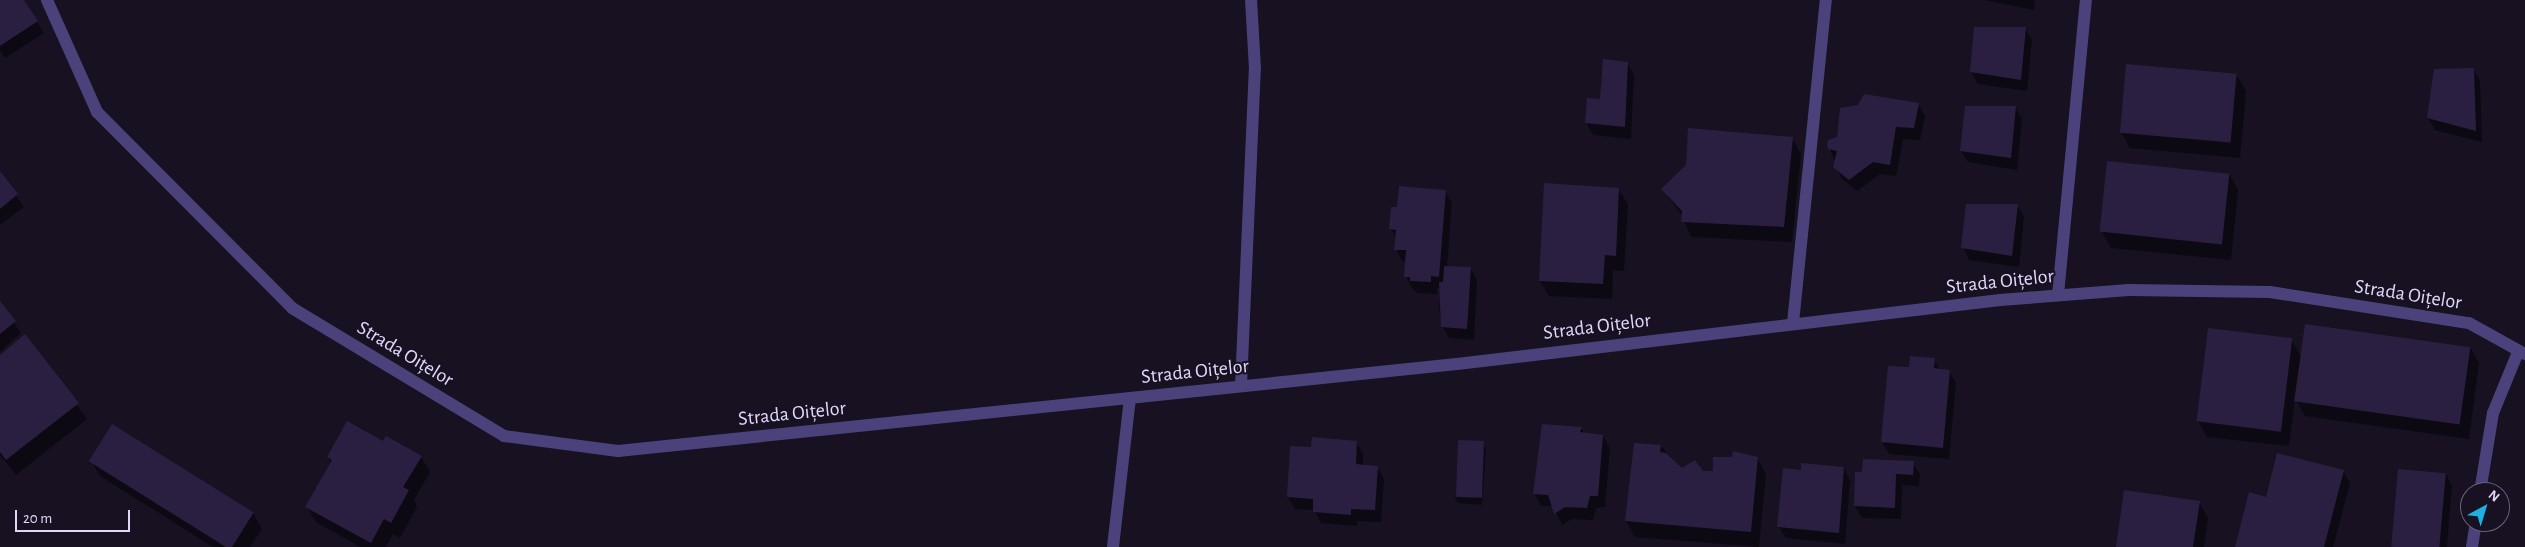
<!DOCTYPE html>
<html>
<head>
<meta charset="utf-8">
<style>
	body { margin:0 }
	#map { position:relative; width:2525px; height:547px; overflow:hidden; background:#171122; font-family:"Alegreya Sans",sans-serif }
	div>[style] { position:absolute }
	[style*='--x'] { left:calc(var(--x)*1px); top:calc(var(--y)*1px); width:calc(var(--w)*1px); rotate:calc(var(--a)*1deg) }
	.shadow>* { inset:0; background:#0007 }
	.building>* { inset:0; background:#2b1f41; transform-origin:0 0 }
	.minor>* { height:12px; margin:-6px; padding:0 6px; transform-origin:6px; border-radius:6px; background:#4c427b }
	span { translate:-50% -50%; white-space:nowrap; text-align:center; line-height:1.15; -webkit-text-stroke:4px #171122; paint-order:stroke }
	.street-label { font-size:20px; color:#e0d7fa }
	.north { position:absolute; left:2460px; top:482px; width:50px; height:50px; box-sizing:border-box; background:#171122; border:1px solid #676078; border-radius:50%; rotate:39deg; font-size:14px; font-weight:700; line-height:20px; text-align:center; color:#e0d7fa }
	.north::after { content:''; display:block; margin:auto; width:18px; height:22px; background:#1db1e1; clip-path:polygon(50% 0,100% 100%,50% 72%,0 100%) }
	.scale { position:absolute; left:15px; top:510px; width:115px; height:22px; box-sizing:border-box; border:2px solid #e0d7fa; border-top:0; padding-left:6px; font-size:15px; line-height:18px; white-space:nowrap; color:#e0d7fa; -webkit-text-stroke:4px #171122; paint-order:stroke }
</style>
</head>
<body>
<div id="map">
	<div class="shadow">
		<i style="clip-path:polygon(0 0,23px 0,44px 33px,5px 58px,0 50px)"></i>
		<i style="clip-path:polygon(1984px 0,2035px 0,2034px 10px)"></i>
		<i style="clip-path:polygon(2025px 28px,2032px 40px,2027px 91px,1978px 84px,1971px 72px)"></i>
		<i style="clip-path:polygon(1627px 63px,1634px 75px,1631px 139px,1593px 135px,1586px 123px,1588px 99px,1601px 100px)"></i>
		<i style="clip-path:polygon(2474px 70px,2480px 81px,2482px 142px,2435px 130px,2428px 118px)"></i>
		<i style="clip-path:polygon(2237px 76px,2246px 91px,2240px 158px,2130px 148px,2121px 132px)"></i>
		<i style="clip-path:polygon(1918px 104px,1925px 116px,1920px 140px,1903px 139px,1896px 176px,1880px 174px,1857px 191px,1841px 178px,1830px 149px)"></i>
		<i style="clip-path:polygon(2015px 107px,2022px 119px,2017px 170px,1968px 162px,1961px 151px)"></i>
		<i style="clip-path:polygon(1792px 138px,1801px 154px,1792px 242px,1691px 237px,1683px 217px,1663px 190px)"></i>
		<i style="clip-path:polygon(0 173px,24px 207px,0 225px)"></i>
		<i style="clip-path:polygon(2229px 174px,2238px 190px,2231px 260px,2111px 248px,2102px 232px)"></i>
		<i style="clip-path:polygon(1618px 189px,1628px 204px,1624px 271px,1613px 270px,1612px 299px,1549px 296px,1540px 281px)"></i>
		<i style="clip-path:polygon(1445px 191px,1452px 203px,1447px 267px,1471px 269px,1477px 280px,1474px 340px,1449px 338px,1442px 326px,1439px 308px,1442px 288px,1437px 288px,1437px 294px,1418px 293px,1412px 288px,1406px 276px,1407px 261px,1402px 261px,1396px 249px,1397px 239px,1391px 229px,1398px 209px)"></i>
		<i style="clip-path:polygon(2017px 205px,2024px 217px,2019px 267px,1969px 260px,1963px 248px)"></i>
		<i style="clip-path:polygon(0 303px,21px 333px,0 352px)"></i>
		<i style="clip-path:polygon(25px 336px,87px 419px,16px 475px,0 455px,0 356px)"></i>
		<i style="clip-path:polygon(2291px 339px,2302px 358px,2470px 347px,2479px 363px,2469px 439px,2305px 416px,2295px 398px,2289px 446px,2207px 437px,2198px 421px)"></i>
		<i style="clip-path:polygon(1934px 360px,1940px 370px,1949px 371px,1956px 383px,1949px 459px,1889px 454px,1882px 442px,1889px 367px,1911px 369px)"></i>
		<i style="clip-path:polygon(1581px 428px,1584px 433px,1603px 436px,1610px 448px,1605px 507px,1596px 508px,1593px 520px,1572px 519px,1562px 525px,1553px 506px,1541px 506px,1535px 494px)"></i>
		<i style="clip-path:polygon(1356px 442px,1363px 454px,1363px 466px,1377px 467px,1384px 479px,1381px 522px,1357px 521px,1357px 526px,1321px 523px,1314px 510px,1295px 509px,1288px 497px,1291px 447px,1312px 448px)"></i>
		<i style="clip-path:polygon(383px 443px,421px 457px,430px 472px,414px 500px,417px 507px,400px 538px,393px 534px,386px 547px,360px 547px,316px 522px,307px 507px,331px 463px,328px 457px)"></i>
		<i style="clip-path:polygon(1483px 443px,1486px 449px,1482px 505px,1458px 503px,1455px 497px)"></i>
		<i style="clip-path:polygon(1635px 444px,1661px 446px,1682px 470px,1714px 473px,1757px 458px,1766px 474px,1759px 547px,1635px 537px,1626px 521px)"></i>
		<i style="clip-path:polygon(91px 461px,253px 513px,262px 529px,250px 547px,213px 547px,100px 476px)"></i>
		<i style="clip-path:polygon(1913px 463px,1920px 474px,1919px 486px,1902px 485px,1901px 519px,1862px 518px,1855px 506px,1863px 474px)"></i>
		<i style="clip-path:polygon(1844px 468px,1850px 480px,1845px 544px,1786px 538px,1779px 527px,1802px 471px)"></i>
		<i style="clip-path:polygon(2343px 471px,2350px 483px,2333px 547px,2236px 547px)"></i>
		<i style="clip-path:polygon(2446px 474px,2452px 486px,2447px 547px,2392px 547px)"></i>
		<i style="clip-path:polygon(2199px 502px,2208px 518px,2204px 547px,2117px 547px)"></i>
	</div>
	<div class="building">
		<i style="clip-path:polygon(0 0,24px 0,38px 21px,0 46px)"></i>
		<i style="clip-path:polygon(1974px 27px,2026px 27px,2021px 80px,1970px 72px)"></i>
		<i style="clip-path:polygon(1603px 59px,1628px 62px,1625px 127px,1585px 123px,1587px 98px,1600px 99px)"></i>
		<i style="left:2126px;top:64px;width:111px;height:69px;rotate:5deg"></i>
		<i style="clip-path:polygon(2474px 68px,2476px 131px,2427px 118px,2434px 69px)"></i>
		<i style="clip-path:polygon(1864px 94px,1919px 103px,1914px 128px,1896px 127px,1890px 165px,1873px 162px,1849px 180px,1833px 167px,1837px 151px,1828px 149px,1827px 145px,1828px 140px,1837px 137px,1840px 108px,1858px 105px)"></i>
		<i style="clip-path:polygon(1965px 106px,2016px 106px,2011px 158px,1960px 151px)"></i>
		<i style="clip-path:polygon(1688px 128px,1793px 137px,1784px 227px,1681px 222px,1682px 211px,1661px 189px,1686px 165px)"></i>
		<i style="left:2107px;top:161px;width:123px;height:71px;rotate:6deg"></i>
		<i style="clip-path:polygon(0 171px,18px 194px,0 209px)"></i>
		<i style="clip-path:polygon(1544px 183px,1619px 188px,1616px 256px,1605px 255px,1603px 284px,1539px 281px)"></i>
		<i style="clip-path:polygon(1399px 186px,1446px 190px,1439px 277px,1431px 276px,1431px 282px,1410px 281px,1410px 277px,1404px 277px,1406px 250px,1394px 250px,1396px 230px,1389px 229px,1391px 207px,1397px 207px)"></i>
		<i style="clip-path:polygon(1966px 204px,2018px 204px,2012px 256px,1961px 248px)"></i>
		<i style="clip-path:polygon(1444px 266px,1471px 267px,1467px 329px,1441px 327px,1439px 282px,1443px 282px)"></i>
		<i style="clip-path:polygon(0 301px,16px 321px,0 334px)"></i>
		<i style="left:2305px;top:324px;width:167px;height:78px;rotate:8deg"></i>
		<i style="left:2208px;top:328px;width:85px;height:94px;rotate:7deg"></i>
		<i style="clip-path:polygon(25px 334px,79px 403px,6px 460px,0 452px,0 355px)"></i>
		<i style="clip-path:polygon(1910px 356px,1935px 358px,1934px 368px,1950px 370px,1943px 448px,1881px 442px,1888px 366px,1909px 367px)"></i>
		<i style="clip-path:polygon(347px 421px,383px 441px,386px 436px,422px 456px,403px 487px,409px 490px,391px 523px,384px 519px,371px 543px,305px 507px,332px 460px,327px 457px)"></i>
		<i style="left:112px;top:424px;width:167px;height:44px;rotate:32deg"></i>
		<i style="clip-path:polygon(1542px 424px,1582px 427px,1580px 432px,1603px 435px,1598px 496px,1590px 496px,1587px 508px,1565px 507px,1554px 514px,1548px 495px,1533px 494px)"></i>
		<i style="clip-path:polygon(1312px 437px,1357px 441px,1356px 464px,1378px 466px,1375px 510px,1351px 509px,1351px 515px,1313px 512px,1313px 499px,1287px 497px,1290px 446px,1311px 447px)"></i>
		<i style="left:1458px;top:440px;width:26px;height:57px;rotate:2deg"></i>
		<i style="clip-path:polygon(1634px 443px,1661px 445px,1660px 452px,1666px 453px,1682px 468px,1695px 460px,1703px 471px,1713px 471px,1713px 457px,1732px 457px,1733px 451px,1758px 457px,1751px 532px,1625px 521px)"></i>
		<i style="clip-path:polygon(2277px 453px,2344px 470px,2324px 547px,2235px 547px,2249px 492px,2266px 497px)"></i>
		<i style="clip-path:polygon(1863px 459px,1914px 461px,1913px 475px,1896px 474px,1895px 508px,1854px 506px,1855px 472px,1862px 472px)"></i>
		<i style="clip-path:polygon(1801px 463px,1844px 467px,1839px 533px,1777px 527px,1783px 468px,1801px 470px)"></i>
		<i style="left:2398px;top:469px;width:48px;height:78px;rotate:5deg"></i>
		<i style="clip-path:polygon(2124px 490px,2200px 501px,2193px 547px,2116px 547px)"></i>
	</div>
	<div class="minor">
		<i style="--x:47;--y:0;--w:123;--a:65.9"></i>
		<i style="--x:97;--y:112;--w:276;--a:45.1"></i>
		<i style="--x:292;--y:308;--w:248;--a:31.1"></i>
		<i style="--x:504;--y:436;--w:115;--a:7.5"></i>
		<i style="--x:618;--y:451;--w:843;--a:-5.92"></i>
		<i style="--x:1457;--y:364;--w:547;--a:-6.72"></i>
		<i style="--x:2000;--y:300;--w:129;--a:-4.4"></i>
		<i style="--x:2129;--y:290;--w:141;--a:0.8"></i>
		<i style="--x:2270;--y:292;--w:201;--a:8.9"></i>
		<i style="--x:2469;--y:323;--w:64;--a:29"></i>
		<i style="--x:2058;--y:295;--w:296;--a:-84.6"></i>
		<i style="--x:1793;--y:323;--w:325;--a:-84.2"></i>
		<i style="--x:1241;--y:386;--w:317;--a:-87.5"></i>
		<i style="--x:1255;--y:69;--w:69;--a:-93.3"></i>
		<i style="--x:2480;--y:492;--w:80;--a:-80.7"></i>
		<i style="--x:2493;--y:413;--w:66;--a:-67.7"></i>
		<i style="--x:1113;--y:547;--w:150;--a:-83.5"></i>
		<i style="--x:2472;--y:547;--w:25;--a:-81"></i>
	</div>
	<div class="street-label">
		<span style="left:2000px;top:282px;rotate:-6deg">Strada Oițelor</span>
		<span style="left:2408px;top:295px;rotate:9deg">Strada Oițelor</span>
		<span style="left:1597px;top:327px;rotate:-7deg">Strada Oițelor</span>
		<span style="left:405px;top:354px;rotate:31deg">Strada Oițelor</span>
		<span style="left:1195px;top:372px;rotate:-6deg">Strada Oițelor</span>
		<span style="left:792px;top:414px;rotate:-6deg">Strada Oițelor</span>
	</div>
	<div class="north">N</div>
	<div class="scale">20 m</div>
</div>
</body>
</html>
